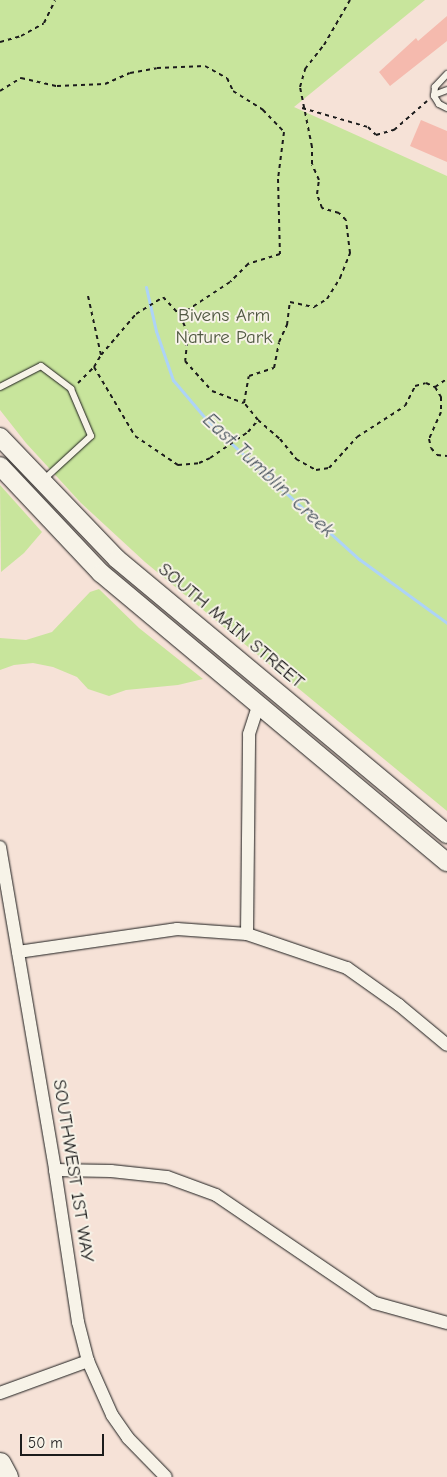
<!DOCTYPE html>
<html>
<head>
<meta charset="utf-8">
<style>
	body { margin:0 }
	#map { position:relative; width:447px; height:1477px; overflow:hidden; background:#f6e2d7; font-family:"Comic Neue",sans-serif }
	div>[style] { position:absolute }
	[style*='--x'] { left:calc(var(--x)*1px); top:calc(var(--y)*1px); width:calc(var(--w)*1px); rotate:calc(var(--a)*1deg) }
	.green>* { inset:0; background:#c8e59c }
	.stream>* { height:3px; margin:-1.5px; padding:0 1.5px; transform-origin:1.5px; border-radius:1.5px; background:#add3f7 }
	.building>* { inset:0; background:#f5baae }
	.path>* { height:2px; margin-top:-1px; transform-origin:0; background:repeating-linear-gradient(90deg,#1c1c1c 0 4px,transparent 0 8px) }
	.roads { filter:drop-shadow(0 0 1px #1c1c1c) drop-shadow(0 0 1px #1c1c1c) }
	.lane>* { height:6px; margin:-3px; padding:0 3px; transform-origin:3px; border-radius:3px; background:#f7f3e8 }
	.street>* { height:12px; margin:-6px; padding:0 6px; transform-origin:6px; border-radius:6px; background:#f7f3e8 }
	.secondary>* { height:18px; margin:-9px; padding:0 9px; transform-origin:9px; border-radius:9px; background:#f7f3e8 }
	.highway>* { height:22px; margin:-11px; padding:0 11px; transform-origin:11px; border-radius:11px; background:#f7f3e8 }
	span { translate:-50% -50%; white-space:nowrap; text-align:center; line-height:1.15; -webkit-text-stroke:4px #f7f3e8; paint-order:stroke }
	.park-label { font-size:19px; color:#505842 }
	.street-label { font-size:19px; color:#1c1c1c }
	.water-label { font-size:20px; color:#48535e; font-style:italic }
	.scale { position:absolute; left:20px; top:1434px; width:84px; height:22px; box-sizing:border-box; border:2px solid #1c1c1c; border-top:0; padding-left:6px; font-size:15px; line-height:18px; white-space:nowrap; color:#1c1c1c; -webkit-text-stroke:4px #f7f3e8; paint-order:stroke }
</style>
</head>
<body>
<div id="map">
	<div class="green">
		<i style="clip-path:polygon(0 0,425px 0,294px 107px,447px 176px,447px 811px,145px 562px,81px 503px,26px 443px,0 410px)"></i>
		<i style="clip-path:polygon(0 485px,42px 532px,24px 553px,1px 572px)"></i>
		<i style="clip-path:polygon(99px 589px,139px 628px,203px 679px,178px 685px,126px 690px,109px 696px,88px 689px,77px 677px,53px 667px,33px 663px,14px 665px,0 670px,0 638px,26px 640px,52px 632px,90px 592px)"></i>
	</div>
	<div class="stream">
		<i style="--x:146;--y:287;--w:45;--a:77.2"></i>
		<i style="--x:156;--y:331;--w:52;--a:70.9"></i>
		<i style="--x:173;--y:380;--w:59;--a:49.8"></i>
		<i style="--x:211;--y:425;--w:200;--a:42.2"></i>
		<i style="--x:359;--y:559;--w:109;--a:36"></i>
	</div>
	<div class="building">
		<i style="clip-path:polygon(447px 16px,447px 41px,390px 86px,379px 72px,416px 38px,418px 41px)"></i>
		<i style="clip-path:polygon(421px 120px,447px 131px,447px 162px,410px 146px)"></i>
	</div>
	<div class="path">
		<i style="--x:0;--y:42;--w:22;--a:-16"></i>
		<i style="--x:21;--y:36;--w:26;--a:-29"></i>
		<i style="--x:44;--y:23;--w:25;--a:-64"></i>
		<i style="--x:0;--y:91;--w:25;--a:-32"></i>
		<i style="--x:21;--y:78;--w:37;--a:13"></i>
		<i style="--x:57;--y:86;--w:48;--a:-2.4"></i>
		<i style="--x:105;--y:84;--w:27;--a:-24"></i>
		<i style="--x:130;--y:73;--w:27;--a:-10"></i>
		<i style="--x:157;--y:68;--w:48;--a:-2.4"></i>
		<i style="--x:205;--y:66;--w:25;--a:29"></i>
		<i style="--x:227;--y:78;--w:14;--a:65"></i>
		<i style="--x:233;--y:91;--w:36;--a:32"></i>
		<i style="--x:263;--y:110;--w:30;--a:46"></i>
		<i style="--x:284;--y:132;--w:47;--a:97.3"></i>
		<i style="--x:278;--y:179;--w:75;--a:88.5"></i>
		<i style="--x:280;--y:254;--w:34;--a:163"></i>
		<i style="--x:248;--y:264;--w:25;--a:135"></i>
		<i style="--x:230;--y:282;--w:60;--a:146.6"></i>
		<i style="--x:302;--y:108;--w:69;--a:16.1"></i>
		<i style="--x:368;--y:127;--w:11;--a:45"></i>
		<i style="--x:376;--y:135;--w:19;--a:-16"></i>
		<i style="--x:394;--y:130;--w:44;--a:-41.3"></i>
		<i style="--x:88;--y:296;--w:60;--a:77.6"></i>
		<i style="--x:94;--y:367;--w:14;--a:-60"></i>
		<i style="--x:101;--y:355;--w:54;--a:-49.5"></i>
		<i style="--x:136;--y:314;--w:32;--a:-32"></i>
		<i style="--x:163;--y:297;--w:25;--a:47"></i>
		<i style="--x:180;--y:315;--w:21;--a:67"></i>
		<i style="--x:188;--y:334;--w:27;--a:96"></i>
		<i style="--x:185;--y:361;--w:40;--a:48"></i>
		<i style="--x:212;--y:391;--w:34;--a:21"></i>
		<i style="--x:78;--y:383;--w:23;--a:-45"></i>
		<i style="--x:94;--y:367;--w:80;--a:59.3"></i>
		<i style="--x:135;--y:436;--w:52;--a:34"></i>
		<i style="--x:178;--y:465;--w:21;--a:-5"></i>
		<i style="--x:199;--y:463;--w:12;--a:-24"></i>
		<i style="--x:210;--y:458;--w:46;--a:-34.4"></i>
		<i style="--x:248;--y:432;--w:16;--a:-50"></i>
		<i style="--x:258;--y:420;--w:22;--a:-129"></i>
		<i style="--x:244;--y:403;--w:27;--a:-80"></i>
		<i style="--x:249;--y:376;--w:26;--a:-18"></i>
		<i style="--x:274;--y:368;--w:26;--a:-79"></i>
		<i style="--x:279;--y:342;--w:19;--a:-65"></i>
		<i style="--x:287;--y:325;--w:23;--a:-83"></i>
		<i style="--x:290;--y:302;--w:25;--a:12"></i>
		<i style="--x:314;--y:307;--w:15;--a:-32"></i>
		<i style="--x:327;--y:299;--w:25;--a:-58"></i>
		<i style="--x:340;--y:278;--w:27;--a:-68"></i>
		<i style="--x:350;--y:253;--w:33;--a:-97"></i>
		<i style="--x:346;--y:220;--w:10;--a:-135"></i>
		<i style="--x:339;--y:213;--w:18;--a:-164"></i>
		<i style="--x:322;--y:208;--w:15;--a:-110"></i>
		<i style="--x:317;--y:194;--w:14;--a:-82"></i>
		<i style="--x:319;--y:180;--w:17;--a:-114"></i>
		<i style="--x:312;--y:164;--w:17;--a:-90"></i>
		<i style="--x:312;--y:147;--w:61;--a:-101.3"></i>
		<i style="--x:300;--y:87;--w:19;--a:-74"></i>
		<i style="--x:305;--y:69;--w:31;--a:-52"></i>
		<i style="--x:324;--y:45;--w:52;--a:-60"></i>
		<i style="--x:435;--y:387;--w:14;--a:-34"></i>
		<i style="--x:258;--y:420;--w:29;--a:41"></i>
		<i style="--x:280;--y:439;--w:26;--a:51"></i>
		<i style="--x:296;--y:459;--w:23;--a:29"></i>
		<i style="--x:316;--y:470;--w:13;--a:-9"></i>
		<i style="--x:329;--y:468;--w:42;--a:-47.9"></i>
		<i style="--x:357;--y:437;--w:57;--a:-32.9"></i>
		<i style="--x:405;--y:406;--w:22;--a:-63"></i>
		<i style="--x:415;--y:386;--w:11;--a:-15"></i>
		<i style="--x:426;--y:383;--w:10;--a:24"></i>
		<i style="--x:435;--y:387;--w:12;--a:59"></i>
		<i style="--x:441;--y:397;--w:15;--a:90"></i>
		<i style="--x:441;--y:412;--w:30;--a:114"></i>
		<i style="--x:429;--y:439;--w:9;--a:77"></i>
		<i style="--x:431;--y:448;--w:9;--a:49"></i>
		<i style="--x:437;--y:455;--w:10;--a:6"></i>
	</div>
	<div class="roads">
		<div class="lane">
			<i style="--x:447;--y:74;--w:18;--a:133"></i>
			<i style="--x:435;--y:87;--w:9;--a:96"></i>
			<i style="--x:434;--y:96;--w:9;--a:58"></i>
			<i style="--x:439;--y:104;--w:9;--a:27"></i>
			<i style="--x:434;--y:95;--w:14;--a:-21"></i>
			<i style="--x:0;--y:387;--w:46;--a:-27.1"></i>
			<i style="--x:41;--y:366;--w:38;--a:37"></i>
			<i style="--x:71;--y:389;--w:51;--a:66.9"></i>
			<i style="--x:91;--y:436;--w:67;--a:137.4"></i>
		</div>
		<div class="street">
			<i style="--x:0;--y:847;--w:328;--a:80.3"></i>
			<i style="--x:55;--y:1170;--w:154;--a:81.4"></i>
			<i style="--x:78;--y:1322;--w:40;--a:75.6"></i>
			<i style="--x:88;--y:1361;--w:59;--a:66"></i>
			<i style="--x:112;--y:1415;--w:28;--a:55"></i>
			<i style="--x:128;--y:1438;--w:54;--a:45.7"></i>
			<i style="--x:247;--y:934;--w:200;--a:-89.4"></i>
			<i style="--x:249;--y:734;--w:32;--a:-72"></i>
			<i style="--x:18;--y:952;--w:161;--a:-8.2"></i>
			<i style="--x:177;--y:929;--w:70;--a:4.1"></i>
			<i style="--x:247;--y:934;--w:106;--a:18.8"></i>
			<i style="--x:347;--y:968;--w:64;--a:35.4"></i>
			<i style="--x:399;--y:1005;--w:62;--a:39.8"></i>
			<i style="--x:55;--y:1170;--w:56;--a:1"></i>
			<i style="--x:111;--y:1171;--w:56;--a:6.1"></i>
			<i style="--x:167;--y:1177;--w:52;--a:20.2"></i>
			<i style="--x:216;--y:1195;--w:192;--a:34.2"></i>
			<i style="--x:375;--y:1303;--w:75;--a:15.5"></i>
			<i style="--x:0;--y:1393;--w:94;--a:-20"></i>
		</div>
		<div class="secondary">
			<i style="--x:0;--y:437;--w:169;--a:46.2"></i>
			<i style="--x:117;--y:559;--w:430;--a:39.8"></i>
			<i style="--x:0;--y:466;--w:147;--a:46.7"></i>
			<i style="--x:101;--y:573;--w:451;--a:39.9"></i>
		</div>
		<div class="highway">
			<i style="--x:0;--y:1464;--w:15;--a:62"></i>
		</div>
	</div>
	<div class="park-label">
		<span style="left:224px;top:327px">Bivens Arm<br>Nature Park</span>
	</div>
	<div class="street-label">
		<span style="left:231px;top:626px;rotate:40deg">SOUTH MAIN STREET</span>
		<span style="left:73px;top:1171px;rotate:81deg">SOUTHWEST 1ST WAY</span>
	</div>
	<div class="water-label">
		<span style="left:269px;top:475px;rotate:43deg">East Tumblin' Creek</span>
	</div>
	<div class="scale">50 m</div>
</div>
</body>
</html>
